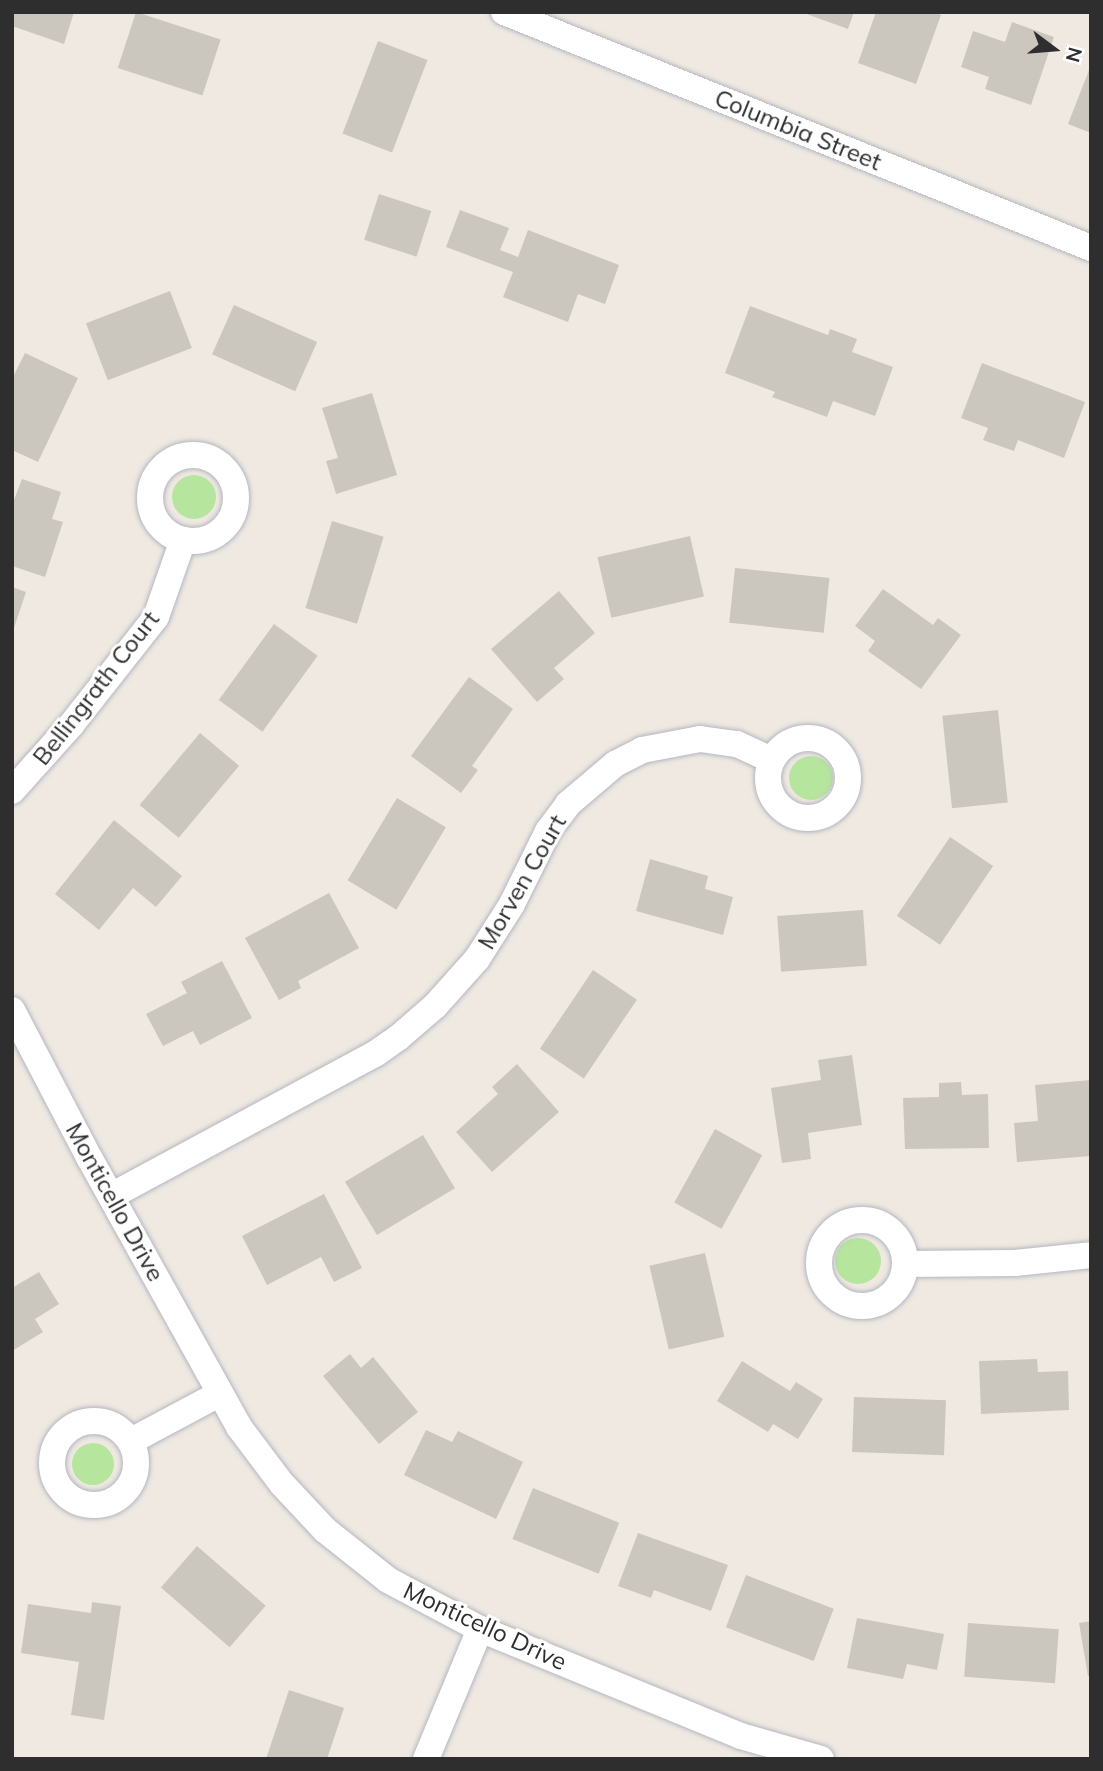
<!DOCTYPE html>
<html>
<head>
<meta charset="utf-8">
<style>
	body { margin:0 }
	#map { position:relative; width:1103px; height:1771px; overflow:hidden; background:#efe9e1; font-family:Mulish,sans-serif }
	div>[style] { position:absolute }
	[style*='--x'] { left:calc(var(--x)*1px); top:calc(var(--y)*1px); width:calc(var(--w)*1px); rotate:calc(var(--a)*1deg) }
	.green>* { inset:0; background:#b6e59e }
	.round { border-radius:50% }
	.building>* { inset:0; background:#cbc7bf; transform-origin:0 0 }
	.roads { filter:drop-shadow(0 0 2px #b4b7c1) drop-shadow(0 0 2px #b4b7c1) }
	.street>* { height:26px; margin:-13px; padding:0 13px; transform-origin:13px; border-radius:13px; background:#fff }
	.street>.ring { margin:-13px; padding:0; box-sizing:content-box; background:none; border:26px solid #fff; border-radius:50% }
	span { translate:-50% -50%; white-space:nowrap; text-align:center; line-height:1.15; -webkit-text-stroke:6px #fff; paint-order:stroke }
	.street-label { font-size:24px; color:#2e2e2e }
	.frame { position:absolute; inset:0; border:14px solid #2e2e2e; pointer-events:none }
	.north { position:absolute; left:1019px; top:14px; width:70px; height:70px; -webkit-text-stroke:5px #fff; paint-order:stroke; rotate:106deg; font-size:19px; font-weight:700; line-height:28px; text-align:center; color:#2e2e2e }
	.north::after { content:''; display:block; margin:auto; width:24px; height:32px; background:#2e2e2e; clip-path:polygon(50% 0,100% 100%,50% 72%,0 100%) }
</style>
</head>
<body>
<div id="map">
	<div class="green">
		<i class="round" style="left:172px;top:475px;width:44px;height:44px"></i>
		<i class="round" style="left:789px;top:756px;width:44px;height:44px"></i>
		<i class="round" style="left:835px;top:1238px;width:46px;height:46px"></i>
		<i class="round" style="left:72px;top:1443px;width:42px;height:42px"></i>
	</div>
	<div class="building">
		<i style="clip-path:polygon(12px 12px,74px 12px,64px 44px,12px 26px)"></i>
		<i style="left:136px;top:12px;width:89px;height:59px;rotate:18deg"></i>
		<i style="clip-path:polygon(801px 12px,854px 12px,848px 29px)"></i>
		<i style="clip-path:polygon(876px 12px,933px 12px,941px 15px,916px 84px,858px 63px)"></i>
		<i style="clip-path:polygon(1012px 22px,1054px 37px,1031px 105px,985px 89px,989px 77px,961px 67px,973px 31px,1005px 42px)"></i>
		<i style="left:378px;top:41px;width:53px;height:99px;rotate:21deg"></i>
		<i style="clip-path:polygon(1091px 65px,1091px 133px,1068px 124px)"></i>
		<i style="left:379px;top:194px;width:55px;height:48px;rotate:18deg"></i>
		<i style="clip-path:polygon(460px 210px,509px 228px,500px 250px,518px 257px,528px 230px,619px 265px,605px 304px,578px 294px,568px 322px,503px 297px,513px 272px,446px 247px)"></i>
		<i style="left:170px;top:291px;width:61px;height:90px;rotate:69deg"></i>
		<i style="left:234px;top:305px;width:91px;height:54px;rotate:24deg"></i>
		<i style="clip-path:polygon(750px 306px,828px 335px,830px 329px,857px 339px,852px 352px,893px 367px,875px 416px,833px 401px,827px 417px,772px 397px,775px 392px,725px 373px)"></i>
		<i style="clip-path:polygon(25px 353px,78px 378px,38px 462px,12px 450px,12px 379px)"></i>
		<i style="clip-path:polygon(982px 363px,1085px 402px,1064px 458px,1018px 440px,1014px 451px,983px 440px,988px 428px,961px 418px)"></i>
		<i style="clip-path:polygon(372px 393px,397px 475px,336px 494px,326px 461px,338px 458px,322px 408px)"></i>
		<i style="clip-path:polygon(22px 479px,61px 492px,52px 519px,63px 522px,45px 577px,12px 566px,12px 505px)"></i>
		<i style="left:332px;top:521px;width:54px;height:91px;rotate:17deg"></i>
		<i style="left:690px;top:536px;width:62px;height:95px;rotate:77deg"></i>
		<i style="left:735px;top:568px;width:95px;height:55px;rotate:6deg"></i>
		<i style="clip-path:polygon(12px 587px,26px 592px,13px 631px,12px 631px)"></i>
		<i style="clip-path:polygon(883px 589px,933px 625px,938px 618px,961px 635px,921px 689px,868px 651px,875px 641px,855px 626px)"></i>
		<i style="clip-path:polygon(559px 591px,595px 633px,554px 668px,564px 679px,537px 702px,491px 649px)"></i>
		<i style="left:274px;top:624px;width:54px;height:94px;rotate:36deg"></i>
		<i style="clip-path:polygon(469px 677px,513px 709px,472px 766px,478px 770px,461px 793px,411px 756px)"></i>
		<i style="left:998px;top:710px;width:93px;height:56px;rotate:84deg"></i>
		<i style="left:200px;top:733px;width:51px;height:94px;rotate:40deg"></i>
		<i style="left:397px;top:798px;width:57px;height:96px;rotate:31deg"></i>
		<i style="clip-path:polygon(114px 820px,182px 876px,156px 907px,133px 888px,99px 930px,55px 894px)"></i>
		<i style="left:950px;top:837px;width:52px;height:95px;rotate:34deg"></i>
		<i style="clip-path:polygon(650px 859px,708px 876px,705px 889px,733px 897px,723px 935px,636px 911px)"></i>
		<i style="clip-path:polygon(329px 893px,359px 948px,298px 981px,301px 988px,279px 1000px,245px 938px)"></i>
		<i style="left:863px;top:910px;width:56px;height:86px;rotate:86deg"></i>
		<i style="clip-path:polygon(222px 961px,252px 1018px,200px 1045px,193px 1031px,163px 1046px,146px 1014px,187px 993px,181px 982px)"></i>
		<i style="left:593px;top:970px;width:53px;height:95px;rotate:34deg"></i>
		<i style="clip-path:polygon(852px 1055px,862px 1125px,808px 1133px,811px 1159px,782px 1163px,771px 1088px,821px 1080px,818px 1060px)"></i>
		<i style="clip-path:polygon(517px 1064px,559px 1112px,492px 1172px,456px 1132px,498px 1094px,492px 1087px)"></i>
		<i style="clip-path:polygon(1091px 1080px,1091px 1156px,1017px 1162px,1014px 1123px,1038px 1121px,1035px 1085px)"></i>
		<i style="clip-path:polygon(961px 1082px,962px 1095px,988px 1094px,989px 1148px,905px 1149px,903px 1098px,939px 1097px,939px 1083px)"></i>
		<i style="left:715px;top:1129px;width:54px;height:84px;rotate:29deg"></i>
		<i style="left:423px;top:1135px;width:62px;height:91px;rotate:59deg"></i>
		<i style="clip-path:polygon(324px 1194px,362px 1268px,334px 1282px,321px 1257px,267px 1285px,242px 1236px)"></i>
		<i style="left:705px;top:1253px;width:86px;height:57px;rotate:77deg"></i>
		<i style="clip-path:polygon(39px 1272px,59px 1304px,35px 1319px,43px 1332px,12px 1351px,12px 1288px)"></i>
		<i style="clip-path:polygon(350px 1354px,361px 1368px,373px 1357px,418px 1412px,379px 1444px,323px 1376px)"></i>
		<i style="clip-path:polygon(1037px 1359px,1038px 1372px,1068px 1371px,1069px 1410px,981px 1414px,979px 1361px)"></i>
		<i style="clip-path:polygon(742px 1361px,790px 1391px,796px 1382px,823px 1399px,798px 1439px,773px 1424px,768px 1432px,717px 1401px)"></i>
		<i style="left:854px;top:1397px;width:92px;height:55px;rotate:2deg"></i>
		<i style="clip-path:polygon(426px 1430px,452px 1442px,458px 1431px,523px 1462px,496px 1519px,404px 1475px)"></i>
		<i style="left:533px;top:1488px;width:93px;height:55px;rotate:22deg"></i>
		<i style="clip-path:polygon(638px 1533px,728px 1565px,711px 1611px,654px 1590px,651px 1598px,618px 1586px)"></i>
		<i style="left:197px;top:1546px;width:91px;height:55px;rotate:41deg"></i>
		<i style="left:746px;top:1575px;width:94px;height:56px;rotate:21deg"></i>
		<i style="clip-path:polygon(92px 1602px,121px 1606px,104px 1720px,71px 1715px,79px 1662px,21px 1653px,28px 1604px,91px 1613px)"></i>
		<i style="clip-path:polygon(857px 1618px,944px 1634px,937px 1670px,907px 1664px,903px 1679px,847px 1668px)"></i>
		<i style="clip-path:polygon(1091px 1621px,1091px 1676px,1088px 1676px,1079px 1623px)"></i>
		<i style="left:968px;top:1623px;width:91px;height:54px;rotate:4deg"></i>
		<i style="clip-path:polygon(289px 1690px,344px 1708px,327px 1759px,266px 1759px)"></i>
	</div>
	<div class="roads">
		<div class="street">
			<i style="--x:504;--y:12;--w:633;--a:21.9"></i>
			<i class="ring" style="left:150px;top:455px;width:60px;height:60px"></i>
			<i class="ring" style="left:768px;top:738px;width:54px;height:54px"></i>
			<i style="--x:12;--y:791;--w:89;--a:-48.2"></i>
			<i style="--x:71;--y:725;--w:137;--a:-51.8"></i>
			<i style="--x:156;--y:617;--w:82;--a:-70.7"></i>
			<i style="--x:12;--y:1010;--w:168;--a:62.4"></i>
			<i style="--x:90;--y:1159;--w:307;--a:60.9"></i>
			<i style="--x:239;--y:1427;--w:71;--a:53"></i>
			<i style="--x:282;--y:1484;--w:63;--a:46.9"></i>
			<i style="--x:325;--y:1530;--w:80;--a:38.4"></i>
			<i style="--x:388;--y:1580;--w:104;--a:28"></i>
			<i style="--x:480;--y:1629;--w:282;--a:22.3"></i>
			<i style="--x:741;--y:1736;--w:83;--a:16"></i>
			<i style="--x:111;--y:1196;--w:300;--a:-28.3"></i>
			<i style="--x:375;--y:1054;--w:28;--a:-35"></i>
			<i style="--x:398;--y:1038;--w:49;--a:-40.9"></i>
			<i style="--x:435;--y:1006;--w:63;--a:-48.2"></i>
			<i style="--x:477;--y:959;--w:65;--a:-57.5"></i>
			<i style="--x:512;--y:904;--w:81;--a:-63.7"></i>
			<i style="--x:548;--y:831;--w:34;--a:-53"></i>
			<i style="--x:568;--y:804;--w:62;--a:-40.4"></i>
			<i style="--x:615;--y:764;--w:30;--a:-27"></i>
			<i style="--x:642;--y:750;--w:59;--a:-10.7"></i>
			<i style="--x:700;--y:739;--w:37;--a:8"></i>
			<i style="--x:737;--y:744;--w:38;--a:25"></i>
			<i class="ring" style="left:819px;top:1220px;width:60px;height:60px"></i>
			<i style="--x:905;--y:1264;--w:110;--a:-0.5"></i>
			<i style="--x:1015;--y:1263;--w:76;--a:-6"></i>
			<i class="ring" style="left:52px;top:1421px;width:58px;height:58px"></i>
			<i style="--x:131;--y:1441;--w:100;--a:-28.1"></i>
			<i style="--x:426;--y:1759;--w:141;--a:-67.4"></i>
		</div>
	</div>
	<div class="street-label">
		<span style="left:798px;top:130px;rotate:22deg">Columbia Street</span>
		<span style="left:96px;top:688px;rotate:-52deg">Bellingrath Court</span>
		<span style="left:522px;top:882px;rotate:-60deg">Morven Court</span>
		<span style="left:115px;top:1202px;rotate:61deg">Monticello Drive</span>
		<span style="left:485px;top:1626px;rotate:25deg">Monticello Drive</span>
	</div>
	<div class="frame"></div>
	<div class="north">N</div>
</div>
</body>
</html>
